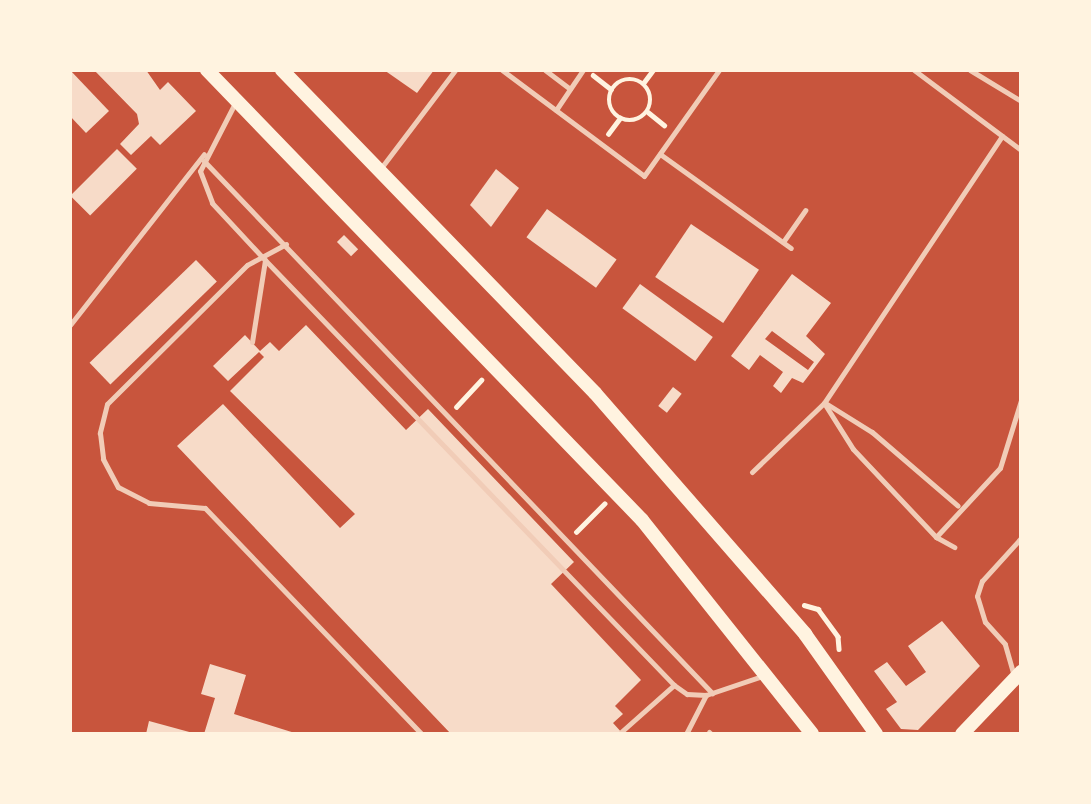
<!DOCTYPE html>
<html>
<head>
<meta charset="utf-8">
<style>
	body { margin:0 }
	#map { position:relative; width:1091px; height:804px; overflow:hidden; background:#c8553d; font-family:"Exo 2",sans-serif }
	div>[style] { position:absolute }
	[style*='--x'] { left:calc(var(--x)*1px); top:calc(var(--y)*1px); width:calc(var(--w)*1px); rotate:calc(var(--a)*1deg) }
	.building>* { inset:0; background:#f7dbc8; transform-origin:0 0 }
	.path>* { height:4.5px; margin:-2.25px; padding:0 2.25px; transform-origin:2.25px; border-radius:2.25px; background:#fff3e0 }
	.path>.ring { margin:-2.25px; padding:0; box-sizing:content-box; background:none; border:4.5px solid #fff3e0; border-radius:50% }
	.service>* { height:5px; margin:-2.5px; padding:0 2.5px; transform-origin:2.5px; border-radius:2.5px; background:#f1ccb7 }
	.secondary>* { height:14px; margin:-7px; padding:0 7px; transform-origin:7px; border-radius:7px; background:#fff3e0 }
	span { translate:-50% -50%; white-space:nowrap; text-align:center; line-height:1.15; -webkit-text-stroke:5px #fff3e0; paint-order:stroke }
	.frame { position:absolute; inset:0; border:72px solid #fff3e0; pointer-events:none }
</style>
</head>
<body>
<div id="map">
	<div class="building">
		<i style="clip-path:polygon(70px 70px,109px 111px,86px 133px,70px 116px)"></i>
		<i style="clip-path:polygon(94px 70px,146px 70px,160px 90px,168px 82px,196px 111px,160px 145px,151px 136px,131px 155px,120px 144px,139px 124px,137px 114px)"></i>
		<i style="clip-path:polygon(384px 70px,434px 70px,417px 93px)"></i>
		<i style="left:117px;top:149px;width:28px;height:66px;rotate:45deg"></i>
		<i style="clip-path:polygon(496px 169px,519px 188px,491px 227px,470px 205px)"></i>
		<i style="left:547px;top:209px;width:86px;height:35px;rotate:36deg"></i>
		<i style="left:691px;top:224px;width:82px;height:64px;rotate:34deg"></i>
		<i style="left:344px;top:235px;width:20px;height:10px;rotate:45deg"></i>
		<i style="left:196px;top:260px;width:30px;height:148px;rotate:46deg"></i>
		<i style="clip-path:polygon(evenodd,792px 274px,831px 303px,806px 336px,825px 354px,803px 383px,792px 378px,781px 393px,773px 386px,783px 372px,760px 355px,749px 370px,731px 356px,792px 274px,772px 331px,814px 362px,808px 370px,765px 339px,772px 331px)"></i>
		<i style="left:640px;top:284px;width:90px;height:30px;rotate:36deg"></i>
		<i style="clip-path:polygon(306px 325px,406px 430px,428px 409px,574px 562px,551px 584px,641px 680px,615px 706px,623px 714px,613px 723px,623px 734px,451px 734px,177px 446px,223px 404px,340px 528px,355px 514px,230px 391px,264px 357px,259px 352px,228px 381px,213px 366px,245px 335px,260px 351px,270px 342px,279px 351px)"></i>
		<i style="left:673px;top:387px;width:11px;height:24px;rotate:38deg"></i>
		<i style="clip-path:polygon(942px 621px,980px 666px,918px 730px,901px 729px,886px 709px,897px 702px,874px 671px,887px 662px,906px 686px,926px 672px,908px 646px)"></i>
		<i style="clip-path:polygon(210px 664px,246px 675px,234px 714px,298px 734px,204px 734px,215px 698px,201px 694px)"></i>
		<i style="clip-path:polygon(149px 721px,193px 733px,193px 734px,146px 734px)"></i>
	</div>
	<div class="path">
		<i style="--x:593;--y:75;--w:23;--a:38"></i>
		<i class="ring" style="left:609px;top:79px;width:37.5px;height:37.5px"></i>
		<i style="--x:644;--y:82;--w:15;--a:-53"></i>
		<i style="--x:648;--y:112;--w:21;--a:39"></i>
		<i style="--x:608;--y:134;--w:20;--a:-53"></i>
		<i style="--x:456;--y:407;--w:37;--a:-47"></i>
		<i style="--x:576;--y:532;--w:40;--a:-45"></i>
		<i style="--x:804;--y:605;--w:15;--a:16"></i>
		<i style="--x:818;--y:609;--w:34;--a:54"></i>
		<i style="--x:838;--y:637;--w:12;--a:85"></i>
	</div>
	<div class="service">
		<i style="--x:502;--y:70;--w:177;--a:36.7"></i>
		<i style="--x:644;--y:176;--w:130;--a:-54.7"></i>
		<i style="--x:545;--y:70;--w:31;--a:37"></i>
		<i style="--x:914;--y:70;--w:134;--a:36.8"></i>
		<i style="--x:970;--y:70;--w:60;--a:31.3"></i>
		<i style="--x:235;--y:103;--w:76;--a:117.2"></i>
		<i style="--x:200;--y:171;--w:34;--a:69"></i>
		<i style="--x:212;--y:203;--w:78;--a:47.1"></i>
		<i style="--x:265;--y:260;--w:590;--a:46.1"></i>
		<i style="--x:674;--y:685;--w:16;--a:35"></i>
		<i style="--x:687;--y:694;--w:19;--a:3"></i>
		<i style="--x:706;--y:695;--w:62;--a:-18.7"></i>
		<i style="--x:556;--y:110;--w:48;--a:-56"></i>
		<i style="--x:660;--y:154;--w:161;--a:35.7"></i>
		<i style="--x:204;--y:161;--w:736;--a:46.32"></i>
		<i style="--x:381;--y:168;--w:123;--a:-52.9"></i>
		<i style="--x:783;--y:242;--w:39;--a:-55"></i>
		<i style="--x:286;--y:244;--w:44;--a:151.7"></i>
		<i style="--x:247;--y:265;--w:197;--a:135.2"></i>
		<i style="--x:107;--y:404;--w:30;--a:104"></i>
		<i style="--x:100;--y:433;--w:26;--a:83"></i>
		<i style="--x:103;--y:459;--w:32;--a:62"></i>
		<i style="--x:118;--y:487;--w:35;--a:27"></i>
		<i style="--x:149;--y:503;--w:56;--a:5.1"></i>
		<i style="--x:205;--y:508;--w:313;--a:46.2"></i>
		<i style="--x:70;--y:325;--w:217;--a:-51.9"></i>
		<i style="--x:252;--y:342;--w:83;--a:-81"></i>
		<i style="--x:824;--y:403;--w:54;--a:57.8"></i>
		<i style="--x:853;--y:449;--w:121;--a:46.7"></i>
		<i style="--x:936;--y:537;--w:21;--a:29"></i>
		<i style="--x:827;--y:404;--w:53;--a:31.9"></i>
		<i style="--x:872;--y:432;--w:113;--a:40.7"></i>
		<i style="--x:752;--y:472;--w:100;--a:-43.8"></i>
		<i style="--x:824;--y:403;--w:321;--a:-56.3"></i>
		<i style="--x:936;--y:537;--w:94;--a:-47.2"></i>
		<i style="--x:1000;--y:468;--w:71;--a:-72.8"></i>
		<i style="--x:1014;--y:676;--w:33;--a:-106"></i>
		<i style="--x:1005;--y:644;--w:30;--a:-132"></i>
		<i style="--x:985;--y:622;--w:27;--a:-107"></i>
		<i style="--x:977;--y:596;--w:16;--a:-72"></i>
		<i style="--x:982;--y:581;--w:58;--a:-47.8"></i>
		<i style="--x:621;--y:732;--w:71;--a:-41.6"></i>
		<i style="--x:709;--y:732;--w:3;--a:45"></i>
		<i style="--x:686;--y:734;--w:44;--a:-62.9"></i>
	</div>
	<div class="secondary">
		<i style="--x:207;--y:70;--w:626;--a:45.97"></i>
		<i style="--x:642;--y:520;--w:273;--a:51.5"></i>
		<i style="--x:282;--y:70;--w:450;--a:45.9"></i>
		<i style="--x:595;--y:393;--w:320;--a:48.9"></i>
		<i style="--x:805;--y:634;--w:123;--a:54.6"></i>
		<i style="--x:962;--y:734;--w:86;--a:-46.4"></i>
	</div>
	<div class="frame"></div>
</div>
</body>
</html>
